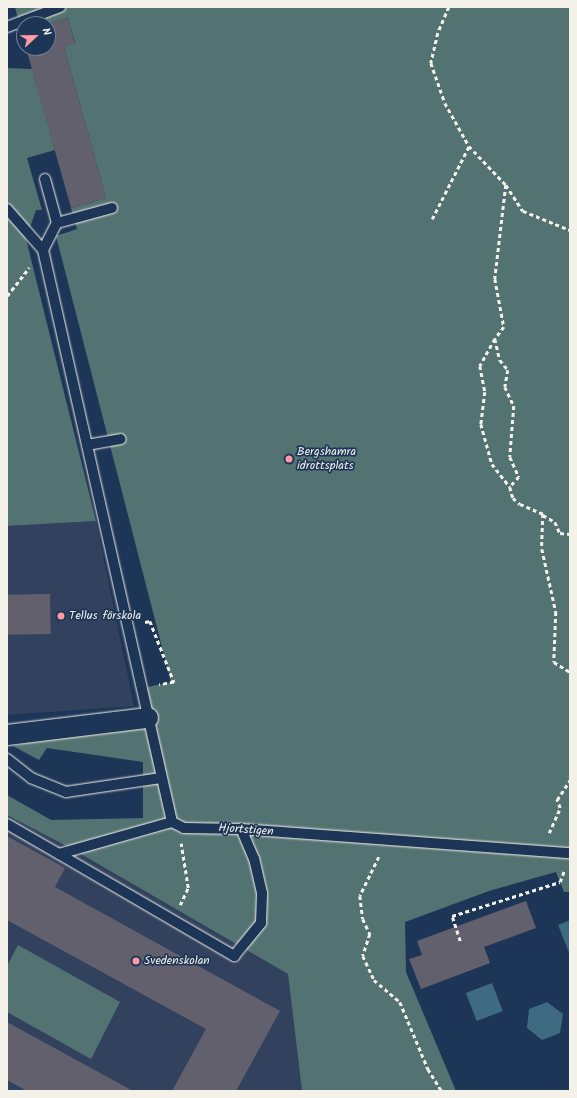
<!DOCTYPE html>
<html>
<head>
<meta charset="utf-8">
<style>
	body { margin:0 }
	#map { position:relative; width:577px; height:1098px; overflow:hidden; background:#1d3557; font-family:Kalam,sans-serif }
	div>[style] { position:absolute }
	[style*='--x'] { left:calc(var(--x)*1px); top:calc(var(--y)*1px); width:calc(var(--w)*1px); rotate:calc(var(--a)*1deg) }
	.built>* { inset:0; background:#32425e }
	.green>* { inset:0; background:#537372 }
	.water>* { inset:0; background:#3e6a82; transform-origin:0 0 }
	.building>* { inset:0; background:#63606d; transform-origin:0 0 }
	.path>* { height:2.5px; margin-top:-1.25px; transform-origin:0; background:repeating-linear-gradient(90deg,#f4f1e8 0 4px,transparent 0 7px) }
	.roads { filter:drop-shadow(0 0 1px #f4f1e8) drop-shadow(0 0 1px #f4f1e8) }
	.service>* { height:10px; margin:-5px; padding:0 5px; transform-origin:5px; border-radius:5px; background:#1d3557 }
	.minor>* { height:20px; margin:-10px; padding:0 10px; transform-origin:10px; border-radius:10px; background:#1d3557 }
	.dots>* { width:11px; height:11px; translate:-50% -50%; box-sizing:border-box; border:2px solid #1d3557; border-radius:50% }
	span { translate:-50% -50%; white-space:nowrap; text-align:center; line-height:1.15; -webkit-text-stroke:3.5px #1d3557; paint-order:stroke }
	.poi-label { font-size:12px; color:#f4f1e8 }
	.left { translate:0 -50%; text-align:left }
	.street-label { font-size:12px; color:#f4f1e8 }
	.frame { position:absolute; inset:0; border:8px solid #f4f1e8; pointer-events:none }
	.north { position:absolute; left:16px; top:16px; width:40px; height:40px; box-sizing:border-box; background:#1d3557; border:1px solid #738091; border-radius:50%; rotate:68deg; font-size:11px; font-weight:700; line-height:16px; text-align:center; color:#f4f1e8 }
	.north::after { content:''; display:block; margin:auto; width:14px; height:18px; background:#ff9aa2; clip-path:polygon(50% 0,100% 100%,50% 72%,0 100%) }
</style>
</head>
<body>
<div id="map">
	<div class="built">
		<i style="clip-path:polygon(96px 521px,134px 706px,7px 715px,7px 526px)"></i>
		<i style="clip-path:polygon(7px 815px,74px 850px,288px 974px,302px 1091px,7px 1091px)"></i>
	</div>
	<div class="green">
		<i style="clip-path:polygon(15px 7px,570px 7px,570px 892px,564px 892px,556px 872px,489px 891px,405px 922px,406px 972px,456px 1091px,302px 1091px,288px 974px,74px 850px,7px 815px,7px 795px,51px 820px,143px 818px,143px 762px,47px 748px,39px 760px,13px 746px,148px 718px,143px 688px,171px 682px,56px 236px,77px 229px,71px 208px,106px 198px,64px 47px,75px 43px,68px 18px,46px 24px,24px 24px,24px 30px,21px 31px)"></i>
		<i style="clip-path:polygon(7px 68px,32px 69px,55px 150px,27px 158px,42px 210px,36px 210px,26px 239px,96px 521px,7px 526px)"></i>
		<i style="clip-path:polygon(18px 945px,120px 1002px,91px 1059px,7px 1012px,7px 966px)"></i>
	</div>
	<div class="water">
		<i style="clip-path:polygon(570px 920px,570px 955px,558px 925px)"></i>
		<i style="left:492px;top:983px;width:30px;height:28px;rotate:69deg"></i>
		<i style="clip-path:polygon(547px 1002px,563px 1014px,560px 1033px,542px 1040px,527px 1028px,529px 1009px)"></i>
	</div>
	<div class="building">
		<i style="clip-path:polygon(68px 18px,75px 44px,64px 47px,106px 198px,71px 208px,26px 48px,48px 48px,46px 24px)"></i>
		<i style="left:50px;top:594px;width:40px;height:43px;rotate:89deg"></i>
		<i style="clip-path:polygon(7px 836px,65px 868px,55px 887px,280px 1011px,236px 1091px,172px 1091px,206px 1029px,7px 920px)"></i>
		<i style="clip-path:polygon(526px 901px,536px 928px,484px 947px,490px 963px,421px 989px,409px 959px,422px 955px,417px 941px)"></i>
		<i style="clip-path:polygon(7px 1022px,133px 1091px,27px 1091px,7px 1080px)"></i>
	</div>
	<div class="path">
		<i style="--x:449;--y:7;--w:28;--a:113"></i>
		<i style="--x:438;--y:33;--w:31;--a:103"></i>
		<i style="--x:431;--y:63;--w:42;--a:70.7"></i>
		<i style="--x:445;--y:103;--w:49;--a:60.8"></i>
		<i style="--x:469;--y:146;--w:54;--a:46.5"></i>
		<i style="--x:506;--y:185;--w:31;--a:57"></i>
		<i style="--x:523;--y:211;--w:51;--a:22"></i>
		<i style="--x:506;--y:185;--w:95;--a:96.7"></i>
		<i style="--x:495;--y:279;--w:49;--a:79.4"></i>
		<i style="--x:504;--y:327;--w:15;--a:127"></i>
		<i style="--x:495;--y:339;--w:22;--a:77"></i>
		<i style="--x:500;--y:360;--w:13;--a:51"></i>
		<i style="--x:508;--y:370;--w:17;--a:100"></i>
		<i style="--x:505;--y:387;--w:21;--a:65"></i>
		<i style="--x:514;--y:406;--w:51;--a:94.5"></i>
		<i style="--x:510;--y:457;--w:22;--a:66"></i>
		<i style="--x:519;--y:477;--w:13;--a:132"></i>
		<i style="--x:510;--y:487;--w:11;--a:75"></i>
		<i style="--x:513;--y:498;--w:9;--a:41"></i>
		<i style="--x:520;--y:504;--w:25;--a:23"></i>
		<i style="--x:543;--y:514;--w:35;--a:92"></i>
		<i style="--x:542;--y:549;--w:65;--a:77.5"></i>
		<i style="--x:556;--y:612;--w:50;--a:92.3"></i>
		<i style="--x:554;--y:662;--w:19;--a:32"></i>
		<i style="--x:432;--y:219;--w:82;--a:-63.1"></i>
		<i style="--x:7;--y:296;--w:36;--a:-52"></i>
		<i style="--x:495;--y:339;--w:31;--a:119"></i>
		<i style="--x:480;--y:366;--w:26;--a:79"></i>
		<i style="--x:485;--y:392;--w:32;--a:97"></i>
		<i style="--x:481;--y:424;--w:41;--a:74.6"></i>
		<i style="--x:492;--y:464;--w:29;--a:52"></i>
		<i style="--x:543;--y:515;--w:14;--a:30"></i>
		<i style="--x:555;--y:522;--w:12;--a:66"></i>
		<i style="--x:560;--y:533;--w:10;--a:6"></i>
		<i style="--x:145;--y:622;--w:5;--a:-11"></i>
		<i style="--x:150;--y:621;--w:66;--a:68.5"></i>
		<i style="--x:174;--y:682;--w:15;--a:169"></i>
		<i style="--x:549;--y:833;--w:27;--a:-66"></i>
		<i style="--x:560;--y:808;--w:9;--a:-111"></i>
		<i style="--x:557;--y:800;--w:24;--a:-57"></i>
		<i style="--x:379;--y:857;--w:43;--a:116"></i>
		<i style="--x:360;--y:896;--w:23;--a:83"></i>
		<i style="--x:363;--y:919;--w:17;--a:65"></i>
		<i style="--x:370;--y:934;--w:23;--a:108"></i>
		<i style="--x:363;--y:956;--w:26;--a:65"></i>
		<i style="--x:374;--y:980;--w:34;--a:40"></i>
		<i style="--x:400;--y:1002;--w:73;--a:67.3"></i>
		<i style="--x:428;--y:1069;--w:26;--a:58"></i>
		<i style="--x:180;--y:905;--w:19;--a:-65"></i>
		<i style="--x:188;--y:888;--w:45;--a:-99"></i>
		<i style="--x:460;--y:941;--w:26;--a:-108"></i>
		<i style="--x:452;--y:916;--w:113;--a:-17.5"></i>
		<i style="--x:560;--y:882;--w:12;--a:-70"></i>
	</div>
	<div class="roads">
		<div class="service">
			<i style="--x:7;--y:27;--w:57;--a:-20.7"></i>
			<i style="--x:45;--y:179;--w:46;--a:74.7"></i>
			<i style="--x:7;--y:209;--w:55;--a:48.7"></i>
			<i style="--x:43;--y:250;--w:586;--a:77.29"></i>
			<i style="--x:172;--y:822;--w:13;--a:27"></i>
			<i style="--x:184;--y:828;--w:57;--a:1"></i>
			<i style="--x:241;--y:829;--w:330;--a:4.2"></i>
			<i style="--x:43;--y:250;--w:30;--a:-63"></i>
			<i style="--x:57;--y:223;--w:57;--a:-15.3"></i>
			<i style="--x:87;--y:445;--w:34;--a:-10"></i>
			<i style="--x:7;--y:759;--w:31;--a:38"></i>
			<i style="--x:31;--y:778;--w:38;--a:22"></i>
			<i style="--x:66;--y:792;--w:96;--a:-8.4"></i>
			<i style="--x:172;--y:822;--w:117;--a:164.2"></i>
			<i style="--x:59;--y:854;--w:203;--a:30.2"></i>
			<i style="--x:234;--y:956;--w:43;--a:-50.7"></i>
			<i style="--x:261;--y:923;--w:30;--a:-88"></i>
			<i style="--x:262;--y:893;--w:35;--a:-103"></i>
			<i style="--x:254;--y:859;--w:33;--a:-113"></i>
			<i style="--x:7;--y:824;--w:60;--a:30"></i>
		</div>
		<div class="minor">
			<i style="--x:7;--y:735;--w:142;--a:-6.9"></i>
		</div>
	</div>
	<div class="dots">
		<i style="left:289px;top:459px;background:#ff9aa2"></i>
		<i style="left:61px;top:616px;background:#ff9aa2"></i>
		<i style="left:136px;top:961px;background:#ff9aa2"></i>
	</div>
	<div class="poi-label">
		<span class="left" style="left:297px;top:459px">Bergshamra<br>idrottsplats</span>
		<span class="left" style="left:69px;top:616px">Tellus förskola</span>
		<span class="left" style="left:144px;top:961px">Svedenskolan</span>
	</div>
	<div class="street-label">
		<span style="left:246px;top:830px;rotate:4deg">Hjortstigen</span>
	</div>
	<div class="frame"></div>
	<div class="north">N</div>
</div>
</body>
</html>
